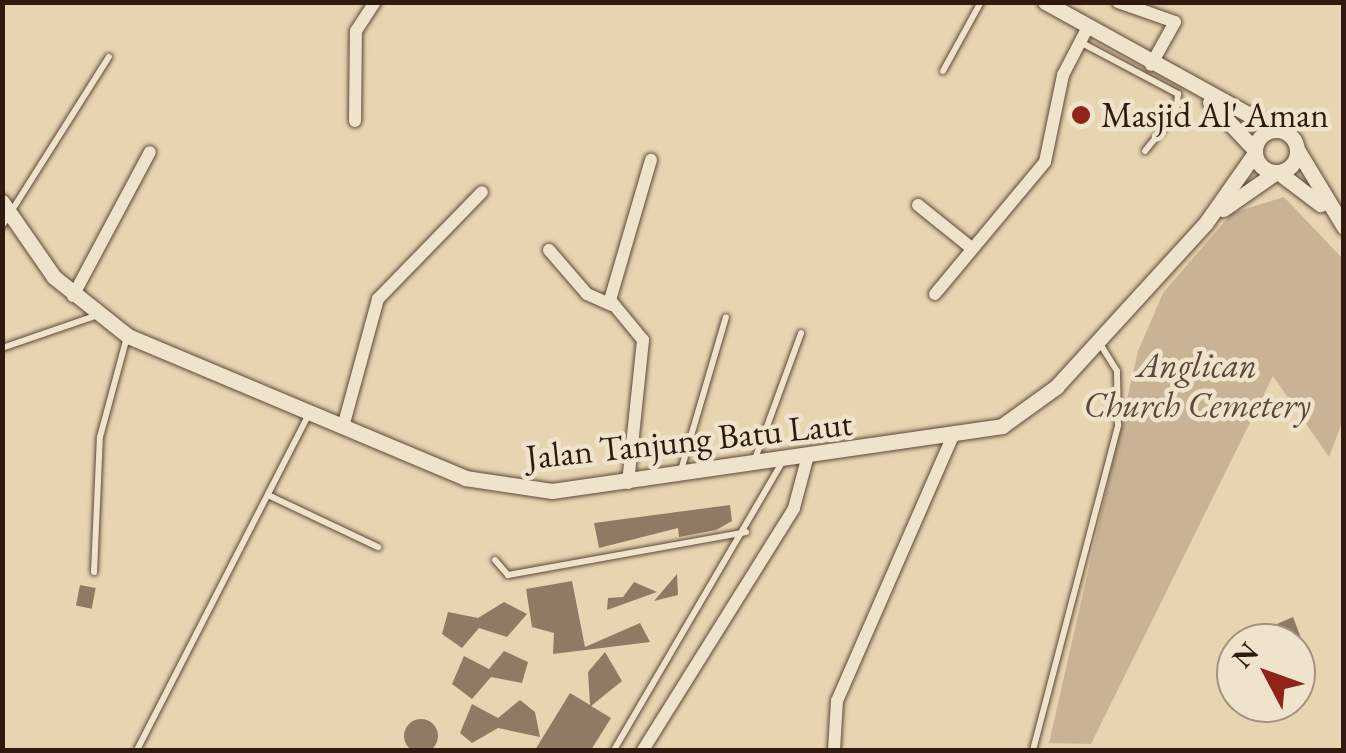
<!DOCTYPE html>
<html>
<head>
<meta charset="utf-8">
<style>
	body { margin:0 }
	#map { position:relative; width:1346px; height:753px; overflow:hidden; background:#e7d4b1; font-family:"EB Garamond",serif }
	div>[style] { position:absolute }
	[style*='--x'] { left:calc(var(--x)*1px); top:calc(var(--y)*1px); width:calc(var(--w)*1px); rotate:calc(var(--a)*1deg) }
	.green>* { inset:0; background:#c8b495 }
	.building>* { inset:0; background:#8f7a63; transform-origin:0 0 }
	.round { border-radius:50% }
	.roads { filter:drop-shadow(0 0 2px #5e4838) drop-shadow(0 0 2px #5e4838) }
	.service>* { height:6px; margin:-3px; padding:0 3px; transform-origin:3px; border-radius:3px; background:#efe3cc }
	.minor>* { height:12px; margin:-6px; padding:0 6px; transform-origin:6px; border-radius:6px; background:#efe3cc }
	.tertiary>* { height:15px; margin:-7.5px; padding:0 7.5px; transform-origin:7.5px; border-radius:7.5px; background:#efe3cc }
	.tertiary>.ring { margin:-7.5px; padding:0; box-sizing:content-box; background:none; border:15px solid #efe3cc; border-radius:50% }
	.dots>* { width:28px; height:28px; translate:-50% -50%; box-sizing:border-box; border:5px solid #efe3cc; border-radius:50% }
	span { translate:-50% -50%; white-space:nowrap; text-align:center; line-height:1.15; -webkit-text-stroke:9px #efe3cc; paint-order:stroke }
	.poi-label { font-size:35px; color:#30190f }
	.left { translate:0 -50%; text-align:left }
	.park-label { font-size:35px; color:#5e4837; font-style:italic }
	.street-label { font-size:35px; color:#30190f }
	.frame { position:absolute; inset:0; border:5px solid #30190f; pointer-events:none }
	.north { position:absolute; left:1216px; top:623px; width:100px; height:100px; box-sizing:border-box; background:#efe3cc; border:2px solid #a39280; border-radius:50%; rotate:311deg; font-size:28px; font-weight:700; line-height:40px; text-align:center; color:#30190f }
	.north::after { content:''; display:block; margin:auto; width:35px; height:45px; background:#8f2418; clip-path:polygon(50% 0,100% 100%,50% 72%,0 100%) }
</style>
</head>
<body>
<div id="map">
	<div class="green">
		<i style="clip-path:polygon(1284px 197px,1343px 259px,1343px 420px,1329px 457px,1273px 376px,1091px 744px,1049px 743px,1138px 351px,1163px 293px,1232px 213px)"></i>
	</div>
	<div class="building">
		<i style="clip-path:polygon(730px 505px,732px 521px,716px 530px,679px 537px,678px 528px,599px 548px,594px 523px)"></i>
		<i style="clip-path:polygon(677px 574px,678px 595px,654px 601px)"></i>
		<i style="clip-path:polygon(572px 581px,585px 647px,640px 623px,650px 642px,553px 654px,554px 633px,532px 627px,526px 589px)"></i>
		<i style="clip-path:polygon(634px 582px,657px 592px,607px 610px,608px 598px,623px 597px)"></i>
		<i style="left:80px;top:585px;width:16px;height:21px;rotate:11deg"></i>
		<i style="clip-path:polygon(504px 602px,527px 614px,507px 637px,479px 628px,462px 648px,442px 634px,448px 612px,478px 618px)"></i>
		<i style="clip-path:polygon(1293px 617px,1303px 643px,1270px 643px,1270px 627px)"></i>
		<i style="clip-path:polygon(504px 651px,528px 662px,522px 683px,491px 677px,472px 699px,452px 684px,464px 656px,489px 669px)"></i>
		<i style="clip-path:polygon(605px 652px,622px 681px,591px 706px,611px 718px,591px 750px,535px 750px,570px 693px,590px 705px,588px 672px)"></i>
		<i style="clip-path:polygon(520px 700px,535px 712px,540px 737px,498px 728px,472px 743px,460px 733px,472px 704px,498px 718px)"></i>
		<i class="round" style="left:404px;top:719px;width:34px;height:34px"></i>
	</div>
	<div class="roads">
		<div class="service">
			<i style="--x:1082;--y:43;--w:109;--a:28"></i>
			<i style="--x:1178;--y:94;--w:19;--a:96"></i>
			<i style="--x:1176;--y:113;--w:49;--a:129.2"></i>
			<i style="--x:943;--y:71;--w:79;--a:-61.2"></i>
			<i style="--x:2;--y:226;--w:200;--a:-57.7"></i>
			<i style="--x:2;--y:348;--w:98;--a:-19"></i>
			<i style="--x:755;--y:459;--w:134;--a:-69.9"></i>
			<i style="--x:681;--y:470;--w:159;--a:-73.6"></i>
			<i style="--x:268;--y:495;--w:122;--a:25.3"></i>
			<i style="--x:495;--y:560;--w:20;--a:49"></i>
			<i style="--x:508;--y:575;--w:242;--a:-10.2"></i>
			<i style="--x:94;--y:572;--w:135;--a:-87.5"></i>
			<i style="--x:100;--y:437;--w:104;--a:-74.9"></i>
			<i style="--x:137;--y:750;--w:375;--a:-62.9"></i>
			<i style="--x:614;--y:750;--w:333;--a:-59.7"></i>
			<i style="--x:1033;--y:750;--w:336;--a:-75.3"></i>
			<i style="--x:1118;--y:425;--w:54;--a:-91.1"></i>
			<i style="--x:1117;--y:371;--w:34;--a:-122"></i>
		</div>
		<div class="minor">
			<i style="--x:1118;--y:2;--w:60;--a:19.3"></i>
			<i style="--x:1175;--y:22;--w:49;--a:119.2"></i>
			<i style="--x:355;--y:121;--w:90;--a:-89.4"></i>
			<i style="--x:356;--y:31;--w:35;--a:-57"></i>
			<i style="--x:918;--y:205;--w:65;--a:38.8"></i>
			<i style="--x:549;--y:250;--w:58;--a:49.2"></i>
			<i style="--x:587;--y:294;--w:27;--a:24"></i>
			<i style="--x:935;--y:294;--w:172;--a:-50.2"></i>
			<i style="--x:1045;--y:162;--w:89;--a:-78.3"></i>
			<i style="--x:1063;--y:75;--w:54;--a:-62.5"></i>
			<i style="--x:73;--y:296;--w:163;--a:-61.9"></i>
			<i style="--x:343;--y:427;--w:133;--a:-74.7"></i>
			<i style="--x:378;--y:299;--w:149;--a:-45.8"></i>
			<i style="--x:628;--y:483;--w:144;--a:-84"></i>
			<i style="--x:643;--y:340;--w:52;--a:-129.5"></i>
			<i style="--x:610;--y:300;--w:146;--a:-73.7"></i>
			<i style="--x:643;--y:750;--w:285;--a:-58"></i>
			<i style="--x:794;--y:508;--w:51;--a:-75.1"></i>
			<i style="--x:834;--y:750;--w:49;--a:-86.5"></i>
			<i style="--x:837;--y:701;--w:287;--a:-66.4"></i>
		</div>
		<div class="tertiary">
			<i style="--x:1045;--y:2;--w:265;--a:28.9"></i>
			<i style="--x:1210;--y:102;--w:66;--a:46.8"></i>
			<i class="ring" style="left:1255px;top:130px;width:27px;height:27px"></i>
			<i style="--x:1298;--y:151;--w:89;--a:58.8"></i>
			<i style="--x:1278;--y:172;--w:53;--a:37.3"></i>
			<i style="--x:2;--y:202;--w:91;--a:55.3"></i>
			<i style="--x:54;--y:277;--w:95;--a:38.6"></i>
			<i style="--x:128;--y:336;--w:366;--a:22.8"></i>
			<i style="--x:465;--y:478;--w:88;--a:8.5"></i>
			<i style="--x:552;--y:491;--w:455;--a:-8.2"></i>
			<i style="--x:1002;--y:426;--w:67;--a:-35.8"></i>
			<i style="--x:1056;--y:387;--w:221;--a:-47.6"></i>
			<i style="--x:1205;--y:224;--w:87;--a:-54.8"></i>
			<i style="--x:1223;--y:209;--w:63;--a:-34.7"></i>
		</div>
	</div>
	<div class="dots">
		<i style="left:1081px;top:115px;background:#8f2418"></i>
	</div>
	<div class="poi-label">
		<span class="left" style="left:1101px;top:115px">Masjid Al' Aman</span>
	</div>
	<div class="park-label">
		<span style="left:1197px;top:385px">Anglican<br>Church Cemetery</span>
	</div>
	<div class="street-label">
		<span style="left:689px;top:440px;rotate:-6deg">Jalan Tanjung Batu Laut</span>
	</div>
	<div class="frame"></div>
	<div class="north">N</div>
</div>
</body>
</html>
